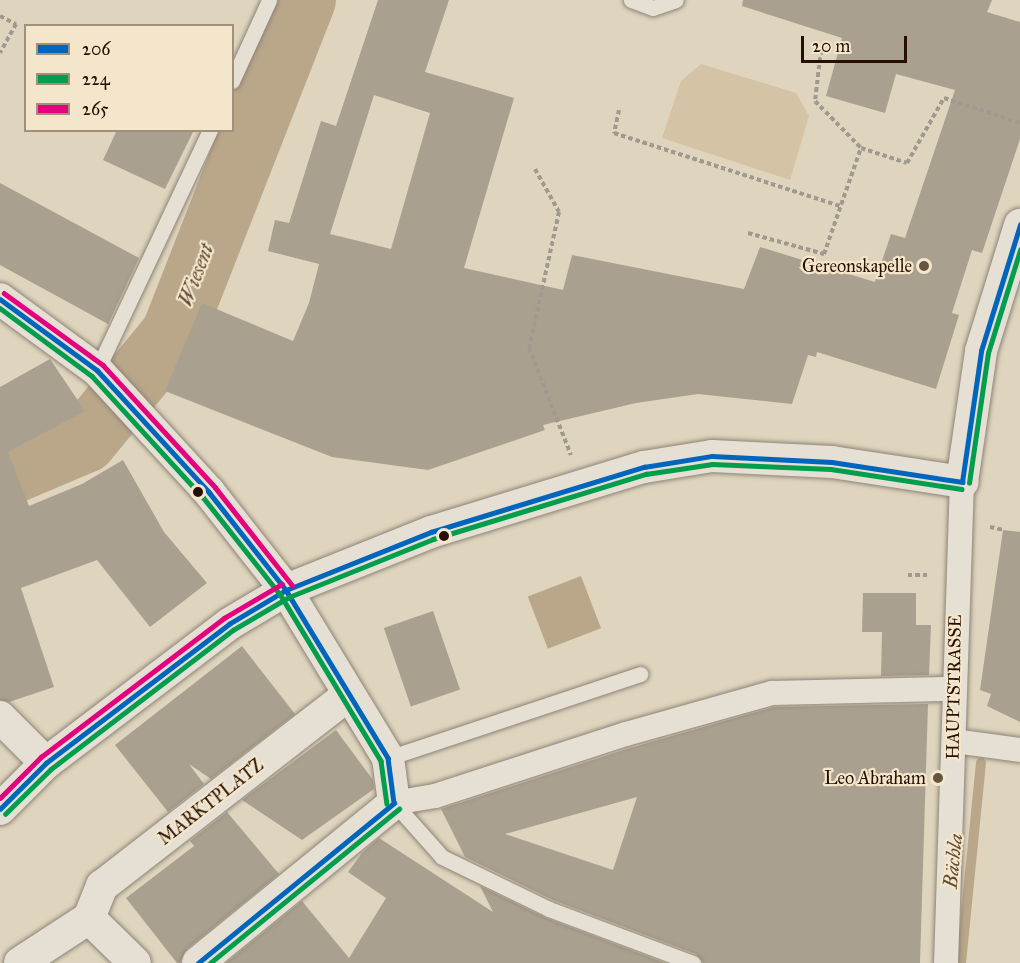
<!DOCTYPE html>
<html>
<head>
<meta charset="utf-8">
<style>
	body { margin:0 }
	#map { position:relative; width:1020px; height:963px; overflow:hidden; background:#dfd4bd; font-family:"IM FELL Great Primer",serif }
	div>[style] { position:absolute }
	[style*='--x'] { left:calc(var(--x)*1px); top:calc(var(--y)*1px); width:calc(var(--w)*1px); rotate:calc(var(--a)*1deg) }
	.green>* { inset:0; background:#d4c4a5 }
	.water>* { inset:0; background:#baa78a; transform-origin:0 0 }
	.stream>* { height:10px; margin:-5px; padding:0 5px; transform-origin:5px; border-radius:5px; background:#baa78a }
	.river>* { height:64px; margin:-32px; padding:0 32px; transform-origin:32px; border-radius:32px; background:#baa78a }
	.building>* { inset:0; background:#aaa090; transform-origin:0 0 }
	.path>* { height:4px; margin-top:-2px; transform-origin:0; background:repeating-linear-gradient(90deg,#a0998f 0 4.5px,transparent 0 7.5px) }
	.roads { filter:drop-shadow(0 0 2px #8d8476) drop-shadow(0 0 2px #8d8476) }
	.service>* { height:15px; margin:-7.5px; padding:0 7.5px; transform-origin:7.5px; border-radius:7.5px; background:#e5dfd4 }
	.pedestrian>* { height:24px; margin:-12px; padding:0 12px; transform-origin:12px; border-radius:12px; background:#e5dfd4 }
	.minor>* { height:32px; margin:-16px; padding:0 16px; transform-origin:16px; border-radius:16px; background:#e5dfd4 }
	.bus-1>* { height:4.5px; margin:-2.25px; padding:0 2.25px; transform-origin:2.25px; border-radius:2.25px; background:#0065bd }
	.bus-2>* { height:4.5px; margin:-2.25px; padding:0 2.25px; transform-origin:2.25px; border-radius:2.25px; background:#029e4d }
	.bus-3>* { height:4.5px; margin:-2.25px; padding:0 2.25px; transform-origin:2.25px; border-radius:2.25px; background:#e5007d }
	.dots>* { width:16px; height:16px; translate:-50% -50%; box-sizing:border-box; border:3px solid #f3e6cb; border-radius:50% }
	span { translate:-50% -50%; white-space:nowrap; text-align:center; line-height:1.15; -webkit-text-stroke:4.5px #f3e6cb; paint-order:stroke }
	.poi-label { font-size:18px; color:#270f02 }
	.right { translate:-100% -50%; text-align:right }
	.street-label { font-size:18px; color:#270f02 }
	.water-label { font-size:20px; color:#624b35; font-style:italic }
	.legend { position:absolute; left:24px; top:24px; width:210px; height:108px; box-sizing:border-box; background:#f3e6cb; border:2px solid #a1907b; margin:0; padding:8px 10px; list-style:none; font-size:18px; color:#270f02 }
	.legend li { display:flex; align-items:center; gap:12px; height:30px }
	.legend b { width:30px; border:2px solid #a1907b }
	.scale { position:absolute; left:801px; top:36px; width:106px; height:27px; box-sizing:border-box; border:3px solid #270f02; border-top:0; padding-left:8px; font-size:18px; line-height:21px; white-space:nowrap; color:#270f02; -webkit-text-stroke:4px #f3e6cb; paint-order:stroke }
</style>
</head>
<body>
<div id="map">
	<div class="green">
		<i style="clip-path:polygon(701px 64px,796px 93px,809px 116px,790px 180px,662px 138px,681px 81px)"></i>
	</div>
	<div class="water">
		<i style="left:581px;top:576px;width:56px;height:57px;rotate:69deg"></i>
	</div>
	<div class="stream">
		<i style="--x:961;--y:963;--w:201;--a:-84.3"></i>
	</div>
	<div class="river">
		<i style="--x:0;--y:477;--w:92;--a:-23"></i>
		<i style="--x:85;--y:441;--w:139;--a:-50.6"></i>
		<i style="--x:173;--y:334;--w:359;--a:-68.6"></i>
	</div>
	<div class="building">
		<i style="clip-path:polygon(evenodd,378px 0,449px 0,425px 72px,514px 98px,464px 268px,563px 290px,572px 255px,744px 289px,760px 247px,875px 282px,891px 234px,905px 238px,955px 90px,896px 74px,885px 113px,826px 96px,842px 38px,742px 6px,743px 0,992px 0,987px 12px,1020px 22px,1020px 139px,982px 253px,972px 250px,952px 313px,959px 315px,936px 389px,817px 352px,816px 357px,808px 355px,792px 404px,698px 394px,636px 403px,543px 425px,545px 430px,428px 470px,332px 457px,165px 391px,202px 303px,293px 341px,309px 303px,319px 264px,268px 251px,275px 220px,289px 223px,321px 121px,336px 126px,378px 0,374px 95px,430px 113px,391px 249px,330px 234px,374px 95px)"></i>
		<i style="clip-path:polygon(117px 130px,194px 130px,165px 189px,103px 160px)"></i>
		<i style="clip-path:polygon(0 183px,139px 258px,108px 324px,0 265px)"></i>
		<i style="clip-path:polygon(50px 359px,85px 411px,8px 452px,29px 506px,82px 484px,123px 460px,164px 532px,207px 583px,150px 627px,97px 560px,21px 588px,54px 687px,9px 702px,0 700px,0 387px)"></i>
		<i style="clip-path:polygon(1003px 530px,1020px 532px,1020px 722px,987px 706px,991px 694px,980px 690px)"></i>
		<i style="clip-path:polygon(863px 593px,916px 593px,916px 625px,931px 625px,929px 675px,881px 676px,882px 632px,862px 632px)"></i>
		<i style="left:433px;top:611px;width:83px;height:52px;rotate:71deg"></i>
		<i style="clip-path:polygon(242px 646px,295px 714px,211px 779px,189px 764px,204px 784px,168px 812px,115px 745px)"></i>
		<i style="clip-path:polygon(evenodd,928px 704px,920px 963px,703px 963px,696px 954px,553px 900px,465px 857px,441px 809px,630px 748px,774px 707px,928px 704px,637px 797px,613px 870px,505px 834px,637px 797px)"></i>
		<i style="clip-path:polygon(336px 730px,373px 780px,374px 789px,302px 840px,242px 800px)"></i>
		<i style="clip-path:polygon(227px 812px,279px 874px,187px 949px,180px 963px,177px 963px,126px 898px,194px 846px,190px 841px)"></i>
		<i style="clip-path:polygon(379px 838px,493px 912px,480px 886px,546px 918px,665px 963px,226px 963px,302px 901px,349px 958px,386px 898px,348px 872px,362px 853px)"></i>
	</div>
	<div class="path">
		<i style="--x:0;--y:16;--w:18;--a:27"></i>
		<i style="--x:16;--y:24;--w:33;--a:119"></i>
		<i style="--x:821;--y:50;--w:51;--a:96.7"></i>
		<i style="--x:815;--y:101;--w:66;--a:45.6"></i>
		<i style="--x:861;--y:148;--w:48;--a:18.1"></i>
		<i style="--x:907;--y:163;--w:75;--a:-60.4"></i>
		<i style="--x:944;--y:98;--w:80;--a:18.2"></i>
		<i style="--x:619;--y:110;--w:24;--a:102"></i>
		<i style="--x:614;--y:133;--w:237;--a:17.9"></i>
		<i style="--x:535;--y:169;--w:49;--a:60.8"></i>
		<i style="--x:559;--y:212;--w:139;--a:102.4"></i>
		<i style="--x:529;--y:348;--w:115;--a:68.6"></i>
		<i style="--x:748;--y:233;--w:79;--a:15.4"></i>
		<i style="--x:824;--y:254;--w:112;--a:-70.8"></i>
		<i style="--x:990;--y:527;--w:14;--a:12"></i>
		<i style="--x:908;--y:575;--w:20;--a:0"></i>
	</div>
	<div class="roads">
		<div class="service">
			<i style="--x:631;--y:0;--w:23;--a:20"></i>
			<i style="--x:653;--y:8;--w:24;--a:-19"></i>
			<i style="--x:232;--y:81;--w:89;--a:-65.4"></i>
			<i style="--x:97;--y:370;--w:265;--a:-64.8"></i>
			<i style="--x:388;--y:758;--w:266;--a:-18.4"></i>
			<i style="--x:394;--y:803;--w:72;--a:48.4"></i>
			<i style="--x:442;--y:857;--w:119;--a:25.9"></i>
			<i style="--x:549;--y:909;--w:154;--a:20.6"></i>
		</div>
		<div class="pedestrian">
			<i style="--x:954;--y:741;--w:67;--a:7.8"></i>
			<i style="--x:394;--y:803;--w:42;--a:-9.7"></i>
			<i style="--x:435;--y:796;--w:201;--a:-18"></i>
			<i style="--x:626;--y:734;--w:152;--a:-15.7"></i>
			<i style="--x:772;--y:693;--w:182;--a:-1.3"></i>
			<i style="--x:946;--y:963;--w:481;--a:-88.1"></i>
		</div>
		<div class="minor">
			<i style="--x:0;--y:299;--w:120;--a:36.2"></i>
			<i style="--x:97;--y:370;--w:166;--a:47.4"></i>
			<i style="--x:209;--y:492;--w:125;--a:51.8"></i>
			<i style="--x:286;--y:590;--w:197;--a:58.7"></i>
			<i style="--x:388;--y:758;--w:45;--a:82.4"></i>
			<i style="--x:394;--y:803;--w:253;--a:140.8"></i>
			<i style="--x:0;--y:717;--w:65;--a:45"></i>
			<i style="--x:0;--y:809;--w:65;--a:-45"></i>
			<i style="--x:46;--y:763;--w:230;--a:-37.2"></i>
			<i style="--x:229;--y:624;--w:66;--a:-30.8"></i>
			<i style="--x:286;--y:590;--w:156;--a:-21.8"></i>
			<i style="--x:431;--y:532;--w:223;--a:-17"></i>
			<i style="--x:644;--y:467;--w:69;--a:-9.2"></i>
			<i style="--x:712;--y:456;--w:120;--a:2.9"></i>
			<i style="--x:832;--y:462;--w:132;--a:8.7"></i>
			<i style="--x:962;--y:482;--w:132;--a:-81.7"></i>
			<i style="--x:981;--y:351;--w:132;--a:-72.8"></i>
			<i style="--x:89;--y:918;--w:64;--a:44.4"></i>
			<i style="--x:20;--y:963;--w:82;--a:-33.1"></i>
			<i style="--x:89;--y:918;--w:35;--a:-68"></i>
			<i style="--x:102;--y:886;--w:310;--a:-37.8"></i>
		</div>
	</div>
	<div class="bus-1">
		<i style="--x:0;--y:299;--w:120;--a:36.2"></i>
		<i style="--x:97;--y:370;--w:166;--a:47.4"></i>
		<i style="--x:209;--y:492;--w:125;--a:51.8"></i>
		<i style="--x:286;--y:590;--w:197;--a:58.7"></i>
		<i style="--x:388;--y:758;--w:45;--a:82.4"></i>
		<i style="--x:962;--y:482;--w:132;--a:-81.7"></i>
		<i style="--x:981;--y:351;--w:132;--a:-72.8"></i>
		<i style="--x:0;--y:809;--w:65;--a:-45"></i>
		<i style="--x:46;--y:763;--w:230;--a:-37.2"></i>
		<i style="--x:229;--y:624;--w:66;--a:-30.8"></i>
		<i style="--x:286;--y:590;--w:156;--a:-21.8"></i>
		<i style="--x:431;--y:532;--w:223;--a:-17"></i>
		<i style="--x:644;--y:467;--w:69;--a:-9.2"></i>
		<i style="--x:712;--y:456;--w:120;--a:2.9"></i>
		<i style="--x:832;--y:462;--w:132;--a:8.7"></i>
		<i style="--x:198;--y:963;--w:253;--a:-39.2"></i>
	</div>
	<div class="bus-2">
		<i style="--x:0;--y:308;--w:114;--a:36.5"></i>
		<i style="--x:92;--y:376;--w:164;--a:47.5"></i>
		<i style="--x:203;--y:497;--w:124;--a:51.6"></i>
		<i style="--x:280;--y:594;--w:195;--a:58.8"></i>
		<i style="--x:381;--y:761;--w:43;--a:82.1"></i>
		<i style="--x:969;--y:483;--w:131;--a:-81.7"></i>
		<i style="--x:988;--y:353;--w:108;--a:-72.7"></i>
		<i style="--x:5;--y:814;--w:64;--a:-44.4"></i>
		<i style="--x:51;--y:769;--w:229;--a:-37.4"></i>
		<i style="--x:233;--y:630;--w:65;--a:-30.5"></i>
		<i style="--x:289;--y:597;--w:155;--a:-21.9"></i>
		<i style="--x:433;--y:539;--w:223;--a:-17"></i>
		<i style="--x:646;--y:474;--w:67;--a:-8.6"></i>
		<i style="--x:712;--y:464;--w:119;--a:2.4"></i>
		<i style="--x:831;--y:469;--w:132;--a:8.7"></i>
		<i style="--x:210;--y:963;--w:244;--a:-39.2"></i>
	</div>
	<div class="bus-3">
		<i style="--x:4;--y:293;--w:122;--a:36"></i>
		<i style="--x:103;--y:365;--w:166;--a:47.4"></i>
		<i style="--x:215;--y:487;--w:125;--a:51.8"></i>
		<i style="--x:0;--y:798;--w:58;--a:-45"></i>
		<i style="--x:41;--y:757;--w:230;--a:-37.2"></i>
		<i style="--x:224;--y:618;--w:67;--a:-30.4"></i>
	</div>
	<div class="dots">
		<i style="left:924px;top:266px;background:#675443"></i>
		<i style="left:198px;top:492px;background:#270f02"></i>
		<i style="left:444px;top:536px;background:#270f02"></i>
		<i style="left:938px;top:778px;background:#675443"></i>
	</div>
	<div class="poi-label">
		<span class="right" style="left:912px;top:266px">Gereonskapelle</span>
		<span class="right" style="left:926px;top:778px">Leo Abraham</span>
	</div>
	<div class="street-label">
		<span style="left:954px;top:687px;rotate:-89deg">HAUPTSTRASSE</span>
		<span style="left:211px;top:802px;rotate:-38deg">MARKTPLATZ</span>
	</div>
	<div class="water-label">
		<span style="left:196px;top:275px;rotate:-69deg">Wiesent</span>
		<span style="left:953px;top:861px;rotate:-84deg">Bächla</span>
	</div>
	<ul class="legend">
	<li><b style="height:8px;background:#0065bd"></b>206</li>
	<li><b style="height:8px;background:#029e4d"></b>224</li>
	<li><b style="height:8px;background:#e5007d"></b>265</li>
	</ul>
	<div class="scale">20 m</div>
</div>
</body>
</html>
